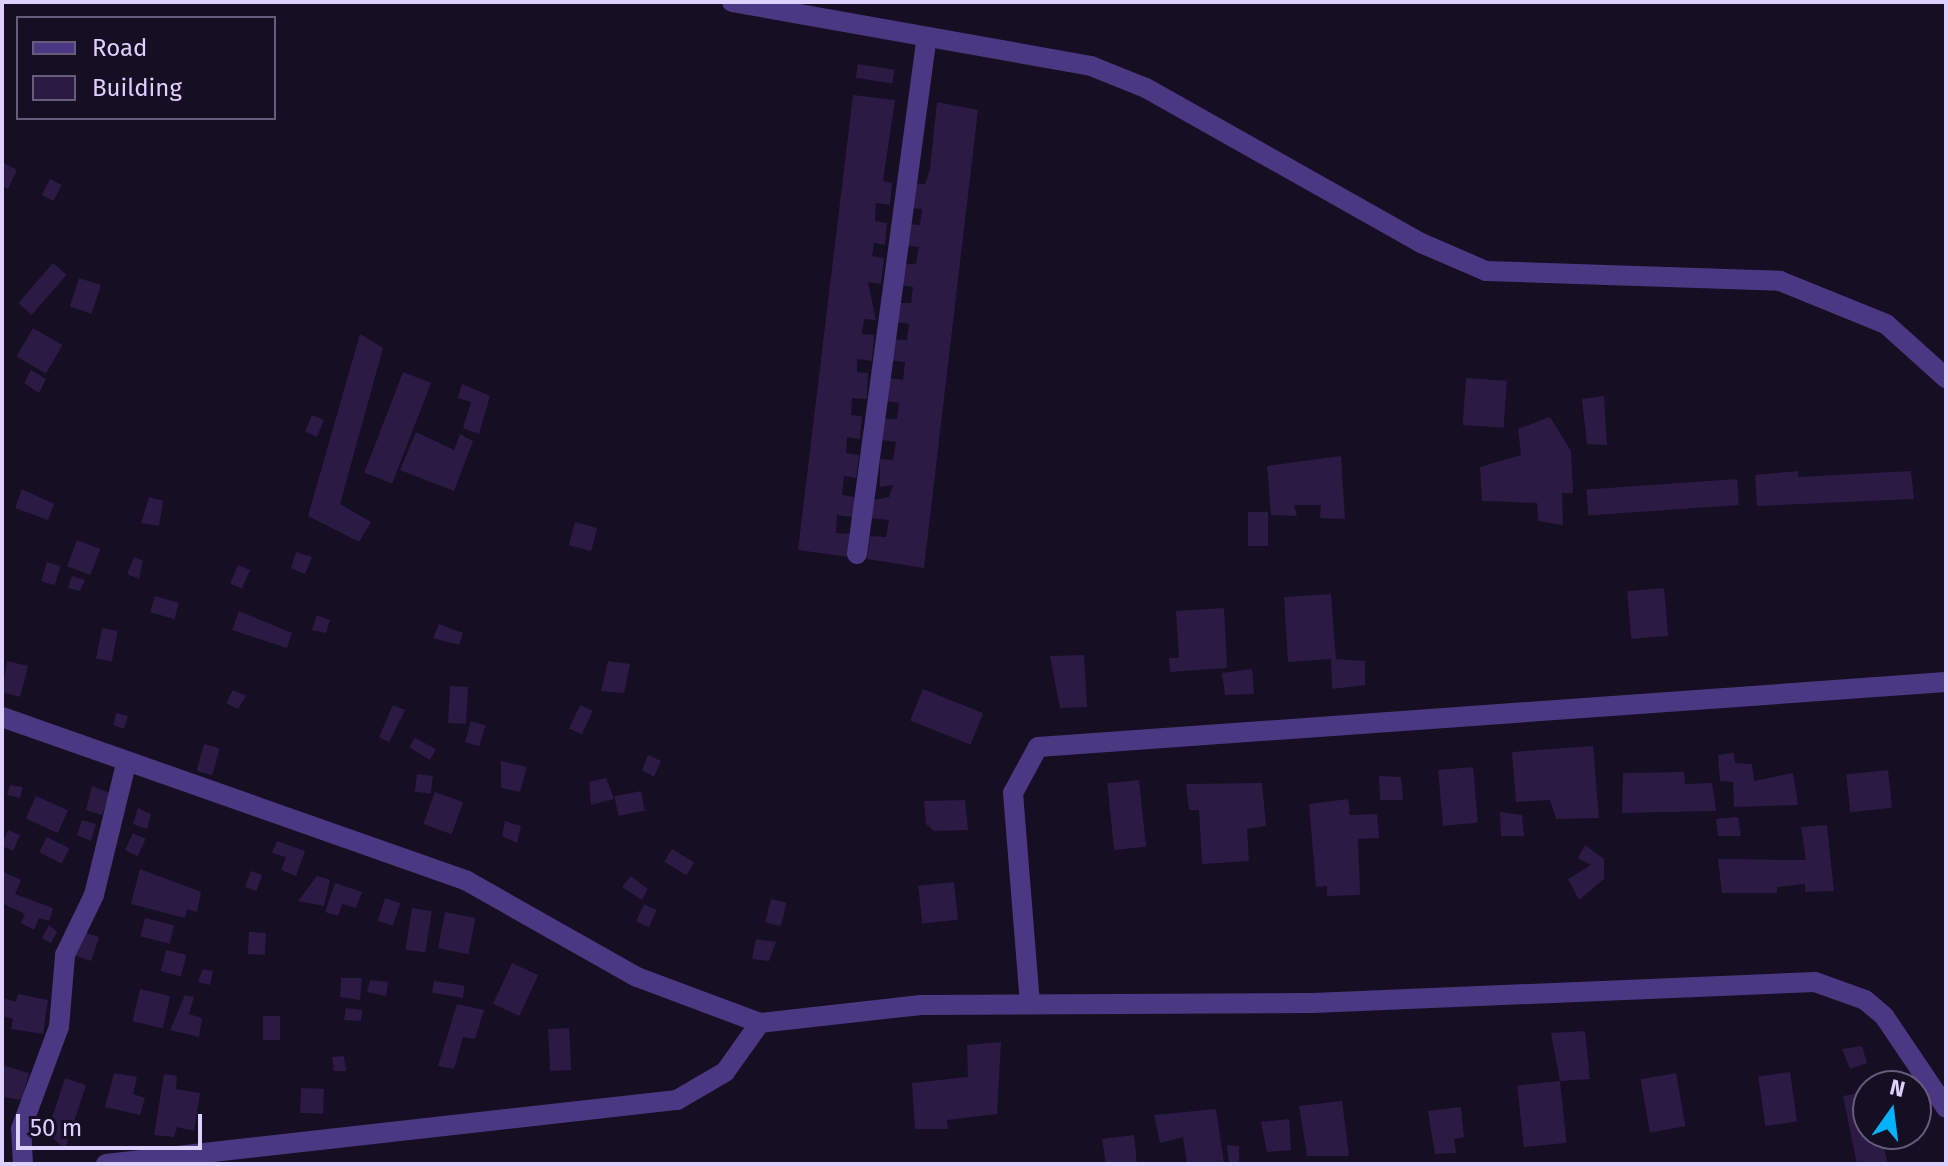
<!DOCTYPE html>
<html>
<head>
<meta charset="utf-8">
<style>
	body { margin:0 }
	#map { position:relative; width:1948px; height:1166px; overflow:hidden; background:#160e23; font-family:"Fira Sans",sans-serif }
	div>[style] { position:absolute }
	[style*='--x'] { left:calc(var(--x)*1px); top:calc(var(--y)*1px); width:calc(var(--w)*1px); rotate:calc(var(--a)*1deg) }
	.building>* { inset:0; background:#2b1a44; transform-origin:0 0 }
	.street>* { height:20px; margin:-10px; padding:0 10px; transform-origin:10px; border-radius:10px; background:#4a3982 }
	span { translate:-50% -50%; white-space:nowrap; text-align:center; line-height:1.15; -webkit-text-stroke:6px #160e23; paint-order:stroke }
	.frame { position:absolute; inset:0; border:4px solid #ded1ff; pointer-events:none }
	.legend { position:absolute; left:16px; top:16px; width:260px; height:104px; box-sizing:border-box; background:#160e23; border:2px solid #665c7b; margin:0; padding:10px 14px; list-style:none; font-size:24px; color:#ded1ff }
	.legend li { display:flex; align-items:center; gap:16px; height:40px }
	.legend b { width:40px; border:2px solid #665c7b }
	.north { position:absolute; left:1852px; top:1070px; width:80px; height:80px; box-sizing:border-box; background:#160e23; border:2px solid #665c7b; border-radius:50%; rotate:14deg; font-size:22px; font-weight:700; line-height:32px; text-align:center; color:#ded1ff }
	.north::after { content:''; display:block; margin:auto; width:28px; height:36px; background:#02b2fa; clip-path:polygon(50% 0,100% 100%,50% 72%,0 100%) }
	.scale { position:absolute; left:16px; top:1114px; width:186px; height:36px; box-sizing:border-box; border:4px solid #ded1ff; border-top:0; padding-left:10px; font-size:24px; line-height:28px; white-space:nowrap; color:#ded1ff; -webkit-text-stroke:6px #160e23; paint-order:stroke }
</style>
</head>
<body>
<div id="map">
	<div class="building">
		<i style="left:858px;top:64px;width:37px;height:14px;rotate:9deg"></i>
		<i style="clip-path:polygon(853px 95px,895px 100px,883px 181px,892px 183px,890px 205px,876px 203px,875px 221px,887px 223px,885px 245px,874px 243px,872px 256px,884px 258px,881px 284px,868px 282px,876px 320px,864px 319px,862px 334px,874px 335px,872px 361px,857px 359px,857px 372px,868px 373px,867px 399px,852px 398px,851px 415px,862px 416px,860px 439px,847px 437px,846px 453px,859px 455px,856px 478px,844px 476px,842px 495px,855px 497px,852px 517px,837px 515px,836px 533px,851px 534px,849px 557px,798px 550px)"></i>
		<i style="clip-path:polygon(937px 102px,978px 110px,924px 568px,867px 559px,870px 536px,886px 537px,889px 520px,871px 518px,874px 500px,889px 497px,893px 485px,880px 487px,880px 459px,893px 460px,896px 442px,881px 440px,884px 419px,897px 419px,899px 403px,887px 401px,889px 378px,903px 380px,905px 362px,888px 360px,891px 339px,907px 340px,909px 324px,896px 322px,897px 303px,911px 303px,913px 287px,900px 285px,901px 264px,916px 264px,919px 247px,905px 245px,908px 224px,920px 225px,922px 209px,910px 208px,911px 183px,925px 184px,930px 169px)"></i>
		<i style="clip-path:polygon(2px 162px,17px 170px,8px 189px,2px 185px)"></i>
		<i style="left:50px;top:179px;width:13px;height:18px;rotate:27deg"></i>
		<i style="left:53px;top:263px;width:18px;height:53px;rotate:41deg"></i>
		<i style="left:79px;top:278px;width:23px;height:30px;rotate:18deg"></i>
		<i style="left:33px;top:328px;width:34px;height:33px;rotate:30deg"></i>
		<i style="clip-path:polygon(360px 334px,383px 348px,340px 504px,371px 522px,359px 542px,308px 516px)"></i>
		<i style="clip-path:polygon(31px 370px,46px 379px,39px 393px,24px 383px)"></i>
		<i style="left:403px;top:372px;width:30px;height:108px;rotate:21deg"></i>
		<i style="left:1466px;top:378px;width:41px;height:47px;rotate:4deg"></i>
		<i style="clip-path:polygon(462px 384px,490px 396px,479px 434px,463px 428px,471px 402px,458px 398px)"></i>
		<i style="clip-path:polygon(1604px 396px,1607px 445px,1587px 444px,1582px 399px)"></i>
		<i style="left:312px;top:415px;width:13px;height:18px;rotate:23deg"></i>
		<i style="clip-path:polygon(1550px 417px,1571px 451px,1573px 493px,1562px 493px,1563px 525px,1538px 521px,1537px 503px,1482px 501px,1480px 467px,1521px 455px,1518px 429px)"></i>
		<i style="clip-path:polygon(416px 432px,454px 450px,460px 434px,473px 441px,454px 491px,400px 470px)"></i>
		<i style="clip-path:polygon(1341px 456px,1345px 519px,1320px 518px,1321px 505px,1294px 505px,1297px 516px,1271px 515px,1267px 466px)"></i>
		<i style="clip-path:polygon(1798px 471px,1798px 477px,1911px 471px,1914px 499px,1757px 506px,1755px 475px)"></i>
		<i style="left:1737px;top:479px;width:26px;height:151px;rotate:86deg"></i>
		<i style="clip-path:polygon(22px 489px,54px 504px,48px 520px,15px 508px)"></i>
		<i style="clip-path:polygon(149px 497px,163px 501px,159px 526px,141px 523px)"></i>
		<i style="left:1248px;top:512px;width:20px;height:34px"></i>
		<i style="left:575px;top:522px;width:23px;height:24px;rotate:15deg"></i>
		<i style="left:77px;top:540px;width:25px;height:28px;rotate:21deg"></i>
		<i style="clip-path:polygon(296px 552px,312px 557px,305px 574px,291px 568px)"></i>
		<i style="clip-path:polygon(134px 557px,143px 561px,139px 579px,127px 574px)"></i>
		<i style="left:47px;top:562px;width:14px;height:20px;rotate:17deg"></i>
		<i style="left:238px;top:565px;width:13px;height:20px;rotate:23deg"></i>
		<i style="clip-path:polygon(72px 576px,85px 580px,80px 591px,68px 588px)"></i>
		<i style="left:1664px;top:588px;width:48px;height:37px;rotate:85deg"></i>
		<i style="clip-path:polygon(1331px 594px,1336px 659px,1365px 661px,1365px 685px,1332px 689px,1331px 659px,1288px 662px,1284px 597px)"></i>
		<i style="left:155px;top:596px;width:25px;height:17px;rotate:16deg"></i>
		<i style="clip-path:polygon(1224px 608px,1227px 668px,1170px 672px,1169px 658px,1179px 658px,1176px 611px)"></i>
		<i style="clip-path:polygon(239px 611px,292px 633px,287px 648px,232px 630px)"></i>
		<i style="clip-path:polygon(317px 615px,330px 620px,326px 633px,312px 630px)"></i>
		<i style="clip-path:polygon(439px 624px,463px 633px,459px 645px,433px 638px)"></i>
		<i style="left:102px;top:628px;width:16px;height:31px;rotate:11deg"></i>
		<i style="clip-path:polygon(1084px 655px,1087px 707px,1060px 708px,1050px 656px)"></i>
		<i style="clip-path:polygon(7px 661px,28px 666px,20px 697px,2px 692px)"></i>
		<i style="clip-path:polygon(608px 661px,630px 664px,624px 693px,601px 691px)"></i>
		<i style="clip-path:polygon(1252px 669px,1254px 694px,1225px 695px,1222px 673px)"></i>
		<i style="left:450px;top:686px;width:18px;height:37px;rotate:3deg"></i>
		<i style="left:923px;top:689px;width:65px;height:34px;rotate:22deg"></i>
		<i style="clip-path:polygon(233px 690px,246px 696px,238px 709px,226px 703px)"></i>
		<i style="clip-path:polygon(393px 705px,405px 710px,389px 742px,379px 737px)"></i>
		<i style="left:580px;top:705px;width:14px;height:26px;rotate:25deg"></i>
		<i style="clip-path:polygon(116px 713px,128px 716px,124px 729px,113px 725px)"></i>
		<i style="left:471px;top:721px;width:15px;height:22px;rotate:16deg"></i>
		<i style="clip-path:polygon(415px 738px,436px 749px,430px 760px,409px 747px)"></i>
		<i style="left:204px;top:744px;width:16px;height:28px;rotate:15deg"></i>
		<i style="clip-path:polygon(1593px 746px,1599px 818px,1556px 819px,1550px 800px,1516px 802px,1512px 752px)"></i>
		<i style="clip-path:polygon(1734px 753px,1735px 763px,1752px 764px,1754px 781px,1793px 773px,1798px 805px,1734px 807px,1733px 782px,1720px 781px,1718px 755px)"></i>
		<i style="clip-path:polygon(648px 755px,661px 761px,654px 777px,642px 770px)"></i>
		<i style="clip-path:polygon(501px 761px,527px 767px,520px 792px,501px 788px)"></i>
		<i style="left:1473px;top:767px;width:56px;height:35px;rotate:85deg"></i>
		<i style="left:1888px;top:770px;width:38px;height:42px;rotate:84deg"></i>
		<i style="clip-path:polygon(1684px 772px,1685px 784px,1712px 783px,1716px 811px,1622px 813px,1623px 773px)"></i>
		<i style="left:417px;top:774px;width:16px;height:18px;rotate:7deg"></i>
		<i style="clip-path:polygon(1379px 776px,1401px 777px,1403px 800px,1380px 800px)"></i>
		<i style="clip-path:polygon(606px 778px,614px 799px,591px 805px,589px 782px)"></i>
		<i style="left:1139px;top:780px;width:67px;height:32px;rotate:84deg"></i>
		<i style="clip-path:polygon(1262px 783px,1266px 826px,1247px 829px,1249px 861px,1202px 864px,1199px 810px,1189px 810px,1186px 784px)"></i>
		<i style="clip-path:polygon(10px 785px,23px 787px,20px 798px,7px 795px)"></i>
		<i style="clip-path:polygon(92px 786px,110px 793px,102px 815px,86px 810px)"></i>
		<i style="left:641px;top:791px;width:20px;height:27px;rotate:79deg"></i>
		<i style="left:435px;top:792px;width:30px;height:34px;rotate:20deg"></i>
		<i style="left:36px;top:796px;width:35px;height:25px;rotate:24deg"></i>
		<i style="clip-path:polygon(1348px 799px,1350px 815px,1377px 814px,1379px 838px,1358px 839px,1360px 895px,1327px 896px,1327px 886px,1316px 887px,1309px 804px)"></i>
		<i style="clip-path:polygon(965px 800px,968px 830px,934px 831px,926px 824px,924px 801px)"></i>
		<i style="clip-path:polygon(138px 808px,151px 814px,147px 829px,133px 824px)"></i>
		<i style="clip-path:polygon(1500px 812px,1522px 815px,1524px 836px,1501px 836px)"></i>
		<i style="clip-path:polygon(1738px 817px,1741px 836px,1718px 836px,1716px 819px)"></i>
		<i style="clip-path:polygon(82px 820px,96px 824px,91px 841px,77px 835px)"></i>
		<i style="clip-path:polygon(505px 821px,521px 826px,517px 843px,502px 836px)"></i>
		<i style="clip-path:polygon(1827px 825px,1834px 891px,1805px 892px,1805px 884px,1777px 887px,1777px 893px,1722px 893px,1718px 859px,1806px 860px,1801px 827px)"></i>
		<i style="left:8px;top:830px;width:13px;height:17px;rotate:23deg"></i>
		<i style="left:133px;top:833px;width:14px;height:19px;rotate:25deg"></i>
		<i style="left:47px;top:837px;width:25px;height:17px;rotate:27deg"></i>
		<i style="clip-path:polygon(277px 841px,305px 851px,296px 876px,281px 870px,286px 857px,272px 853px)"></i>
		<i style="clip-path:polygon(1585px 845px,1604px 859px,1604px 879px,1579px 900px,1568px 879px,1591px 865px,1578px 858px)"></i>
		<i style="left:672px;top:849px;width:26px;height:15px;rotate:31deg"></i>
		<i style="clip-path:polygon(140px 869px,201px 892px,197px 912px,187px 909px,185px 918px,131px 904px)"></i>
		<i style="clip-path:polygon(2px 871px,21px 880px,15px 894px,53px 908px,49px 921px,39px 918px,34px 930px,21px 923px,25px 914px,2px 903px)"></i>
		<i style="left:251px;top:871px;width:12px;height:17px;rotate:20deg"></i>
		<i style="clip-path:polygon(317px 876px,330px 880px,324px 906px,298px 901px)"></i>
		<i style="clip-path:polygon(631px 876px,648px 889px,642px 900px,622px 887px)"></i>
		<i style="left:954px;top:882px;width:38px;height:36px;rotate:84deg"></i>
		<i style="clip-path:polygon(335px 883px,362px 892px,356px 908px,342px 904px,338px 916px,325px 912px)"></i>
		<i style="left:385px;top:898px;width:16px;height:24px;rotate:18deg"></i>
		<i style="left:771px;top:899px;width:16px;height:24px;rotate:14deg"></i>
		<i style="left:644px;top:904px;width:14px;height:19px;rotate:25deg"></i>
		<i style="left:412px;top:908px;width:20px;height:42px;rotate:9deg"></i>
		<i style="left:445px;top:912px;width:31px;height:37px;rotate:11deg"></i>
		<i style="left:145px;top:918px;width:30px;height:19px;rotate:14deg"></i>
		<i style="clip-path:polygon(49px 925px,57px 932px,51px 943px,42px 938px)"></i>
		<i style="left:249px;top:932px;width:17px;height:22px;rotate:3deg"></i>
		<i style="clip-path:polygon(86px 933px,99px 937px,91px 961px,76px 956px)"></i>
		<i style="clip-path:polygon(756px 939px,776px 942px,769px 961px,752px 959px)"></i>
		<i style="left:166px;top:950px;width:21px;height:22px;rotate:14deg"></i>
		<i style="left:512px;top:963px;width:29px;height:45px;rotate:25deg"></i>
		<i style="clip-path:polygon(203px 969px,213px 971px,210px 985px,198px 982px)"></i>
		<i style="clip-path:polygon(341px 978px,362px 978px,360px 1000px,340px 997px)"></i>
		<i style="clip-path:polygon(370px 980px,388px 982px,386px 996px,367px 992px)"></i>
		<i style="left:434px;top:981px;width:31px;height:12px;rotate:9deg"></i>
		<i style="left:140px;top:989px;width:31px;height:33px;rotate:13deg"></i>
		<i style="clip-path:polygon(18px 994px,48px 1000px,43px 1034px,11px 1029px,13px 1019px,2px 1016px,3px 998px,16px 1002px)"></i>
		<i style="clip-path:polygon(185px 995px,194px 997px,189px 1014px,202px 1018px,199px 1037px,170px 1030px)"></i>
		<i style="clip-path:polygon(457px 1004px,484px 1010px,475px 1039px,463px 1037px,454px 1069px,438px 1066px)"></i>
		<i style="clip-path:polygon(346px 1008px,362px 1010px,361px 1021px,344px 1020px)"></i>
		<i style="left:263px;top:1016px;width:17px;height:24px"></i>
		<i style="left:569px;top:1028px;width:42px;height:21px;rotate:87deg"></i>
		<i style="clip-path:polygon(1585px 1031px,1590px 1079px,1560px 1081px,1551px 1033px)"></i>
		<i style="clip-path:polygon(1001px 1042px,997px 1114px,947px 1120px,948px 1129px,915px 1129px,912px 1083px,968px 1077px,967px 1045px)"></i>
		<i style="clip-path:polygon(1862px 1046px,1867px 1063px,1850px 1069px,1842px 1049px)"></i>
		<i style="clip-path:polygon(344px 1056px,346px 1071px,334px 1071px,332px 1057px)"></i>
		<i style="clip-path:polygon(2px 1065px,29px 1073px,22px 1100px,2px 1097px)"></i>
		<i style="left:1790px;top:1072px;width:50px;height:32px;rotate:82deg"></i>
		<i style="clip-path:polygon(114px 1073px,137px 1077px,133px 1094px,145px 1098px,140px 1115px,105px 1107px)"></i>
		<i style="left:1676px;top:1073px;width:54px;height:36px;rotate:80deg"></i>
		<i style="clip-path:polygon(164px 1074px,177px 1076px,176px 1089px,200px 1093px,194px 1131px,177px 1127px,174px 1137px,154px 1135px)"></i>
		<i style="clip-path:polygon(65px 1078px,86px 1085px,65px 1149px,47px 1133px)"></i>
		<i style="left:1560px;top:1081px;width:62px;height:43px;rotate:84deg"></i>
		<i style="left:301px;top:1088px;width:23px;height:25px;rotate:2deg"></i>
		<i style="clip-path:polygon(1868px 1092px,1868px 1134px,1880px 1134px,1888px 1164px,1857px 1164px,1843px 1096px)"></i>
		<i style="clip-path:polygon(1342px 1101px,1349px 1156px,1307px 1156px,1299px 1106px)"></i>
		<i style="clip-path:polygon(1461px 1107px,1464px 1137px,1454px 1139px,1456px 1153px,1435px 1154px,1428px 1111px)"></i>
		<i style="clip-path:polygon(1216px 1109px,1224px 1164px,1187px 1164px,1183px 1137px,1160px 1143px,1154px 1115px)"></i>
		<i style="clip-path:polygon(1289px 1119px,1291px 1150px,1267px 1152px,1261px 1122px)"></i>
		<i style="clip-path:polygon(1134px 1135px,1137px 1164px,1106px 1164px,1102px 1139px)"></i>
		<i style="clip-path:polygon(1227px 1145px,1239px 1146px,1239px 1164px,1229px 1164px)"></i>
	</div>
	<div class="street">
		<i style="--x:732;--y:2;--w:365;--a:10.1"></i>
		<i style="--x:1091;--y:66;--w:59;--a:21.8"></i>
		<i style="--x:1146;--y:88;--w:316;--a:29.4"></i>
		<i style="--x:1421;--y:243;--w:71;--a:23.3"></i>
		<i style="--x:1486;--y:271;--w:294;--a:1.9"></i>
		<i style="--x:1780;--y:281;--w:114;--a:22.1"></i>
		<i style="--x:1886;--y:324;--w:81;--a:42"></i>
		<i style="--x:857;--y:554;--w:517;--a:-82.32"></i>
		<i style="--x:2;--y:717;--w:493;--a:19.4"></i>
		<i style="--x:467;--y:881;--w:195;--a:29.5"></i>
		<i style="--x:637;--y:977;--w:131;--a:20.5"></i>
		<i style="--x:760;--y:1023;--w:162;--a:-6.4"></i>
		<i style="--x:921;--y:1005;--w:392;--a:-0.3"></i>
		<i style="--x:1313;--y:1003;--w:502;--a:-2.4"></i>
		<i style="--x:1815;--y:982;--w:53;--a:19.8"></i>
		<i style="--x:1865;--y:1000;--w:25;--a:40"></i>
		<i style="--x:1884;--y:1016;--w:111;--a:56"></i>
		<i style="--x:1030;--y:1004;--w:212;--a:-94.6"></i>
		<i style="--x:1013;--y:793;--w:52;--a:-61.5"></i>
		<i style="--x:1038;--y:747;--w:910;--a:-4.09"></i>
		<i style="--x:23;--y:1164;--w:35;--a:-93"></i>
		<i style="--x:21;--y:1129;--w:109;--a:-69.6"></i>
		<i style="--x:59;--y:1027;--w:72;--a:-85.2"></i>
		<i style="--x:65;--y:955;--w:67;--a:-64.2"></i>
		<i style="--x:94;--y:895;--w:135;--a:-76.3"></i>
		<i style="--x:106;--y:1164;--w:575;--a:-6.4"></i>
		<i style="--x:677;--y:1100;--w:56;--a:-30.3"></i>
		<i style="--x:725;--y:1072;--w:60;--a:-54.5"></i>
	</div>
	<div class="frame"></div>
	<ul class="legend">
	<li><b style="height:10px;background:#4a3982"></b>Road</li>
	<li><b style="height:22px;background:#2b1a44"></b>Building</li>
	</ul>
	<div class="north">N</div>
	<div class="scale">50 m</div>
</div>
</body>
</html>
